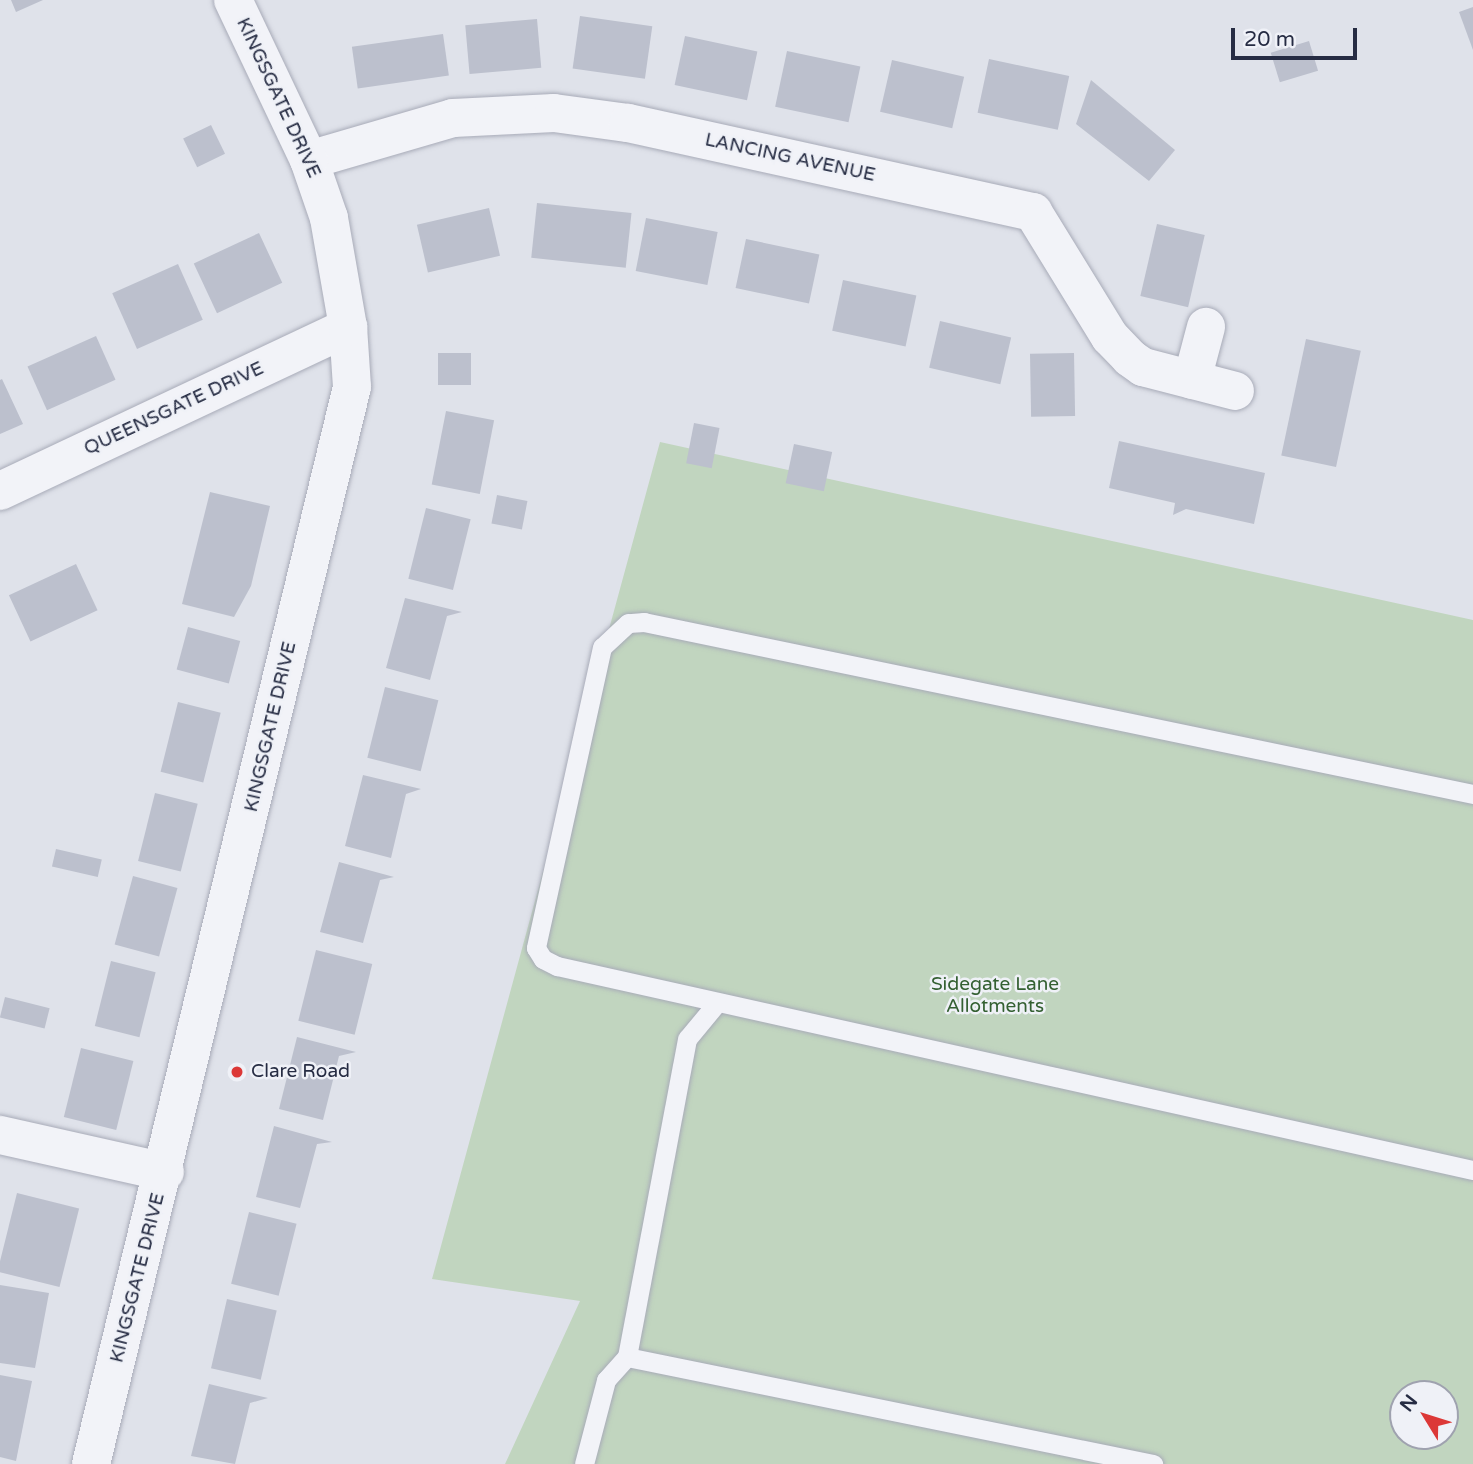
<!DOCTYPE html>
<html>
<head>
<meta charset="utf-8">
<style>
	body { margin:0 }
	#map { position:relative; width:1473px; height:1464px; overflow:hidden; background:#dfe2ea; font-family:"Varela Round",sans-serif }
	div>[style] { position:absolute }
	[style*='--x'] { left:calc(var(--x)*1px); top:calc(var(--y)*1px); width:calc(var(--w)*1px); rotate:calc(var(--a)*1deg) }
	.green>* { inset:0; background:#c1d5bf }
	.building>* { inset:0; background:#bcc0cd; transform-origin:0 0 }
	.roads { filter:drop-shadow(0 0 2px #a8abb8) drop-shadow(0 0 2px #a8abb8) }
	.service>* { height:19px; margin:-9.5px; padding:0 9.5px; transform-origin:9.5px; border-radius:9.5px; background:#f2f3f8 }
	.minor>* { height:38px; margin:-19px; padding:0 19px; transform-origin:19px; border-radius:19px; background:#f2f3f8 }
	.dots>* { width:19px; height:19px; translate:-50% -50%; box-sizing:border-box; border:4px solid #eff1f7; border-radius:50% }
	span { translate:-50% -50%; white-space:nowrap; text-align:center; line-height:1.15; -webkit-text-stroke:5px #eff1f7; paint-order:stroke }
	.street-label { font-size:19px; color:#262c43 }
	.park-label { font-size:19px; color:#346032 }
	.poi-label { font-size:19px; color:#262c43 }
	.left { translate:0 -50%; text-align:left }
	.north { position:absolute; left:1389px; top:1380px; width:70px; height:70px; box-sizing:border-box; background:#eff1f7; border:2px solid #9fa2af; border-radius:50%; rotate:308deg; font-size:19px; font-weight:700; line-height:28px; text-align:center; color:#262c43 }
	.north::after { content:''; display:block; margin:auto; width:24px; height:32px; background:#dc3837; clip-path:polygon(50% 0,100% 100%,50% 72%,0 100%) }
	.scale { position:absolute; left:1231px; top:28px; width:126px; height:32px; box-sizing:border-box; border:4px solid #262c43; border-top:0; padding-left:9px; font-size:21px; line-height:24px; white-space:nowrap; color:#262c43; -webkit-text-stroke:5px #eff1f7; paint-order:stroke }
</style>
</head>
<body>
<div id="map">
	<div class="green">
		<i style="clip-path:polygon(evenodd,660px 442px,1473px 620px,1473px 1464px,505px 1464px,580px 1301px,432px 1279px,660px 442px,1403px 1394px,1445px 1394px,1445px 1436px,1403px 1436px,1403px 1394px)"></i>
	</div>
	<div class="building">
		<i style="clip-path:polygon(11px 0,43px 0,16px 12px)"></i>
		<i style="clip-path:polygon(1473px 7px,1473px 50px,1459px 12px)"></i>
		<i style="left:580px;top:16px;width:73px;height:53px;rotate:8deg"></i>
		<i style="left:537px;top:19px;width:49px;height:72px;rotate:85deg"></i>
		<i style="left:443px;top:34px;width:42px;height:92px;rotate:82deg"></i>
		<i style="left:685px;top:36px;width:74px;height:50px;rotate:12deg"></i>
		<i style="left:1309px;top:41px;width:31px;height:40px;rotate:73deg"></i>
		<i style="left:787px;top:51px;width:75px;height:57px;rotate:12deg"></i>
		<i style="left:989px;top:59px;width:82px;height:55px;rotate:12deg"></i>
		<i style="left:892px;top:60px;width:74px;height:53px;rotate:13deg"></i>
		<i style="clip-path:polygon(1091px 80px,1175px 150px,1149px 181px,1076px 124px)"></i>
		<i style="left:211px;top:125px;width:32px;height:31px;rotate:64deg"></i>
		<i style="left:537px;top:203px;width:95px;height:55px;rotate:6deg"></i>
		<i style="left:489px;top:208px;width:49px;height:74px;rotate:77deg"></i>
		<i style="left:646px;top:218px;width:73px;height:54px;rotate:11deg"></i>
		<i style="left:1157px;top:224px;width:49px;height:74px;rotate:13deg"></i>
		<i style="left:259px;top:233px;width:55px;height:72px;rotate:65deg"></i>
		<i style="left:746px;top:239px;width:75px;height:50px;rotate:12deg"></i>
		<i style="left:178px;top:264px;width:61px;height:72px;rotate:66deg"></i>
		<i style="left:843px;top:280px;width:75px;height:52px;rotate:12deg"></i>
		<i style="left:940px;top:321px;width:73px;height:48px;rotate:13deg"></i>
		<i style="left:96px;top:336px;width:48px;height:75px;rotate:66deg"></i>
		<i style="left:1306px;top:339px;width:56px;height:119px;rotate:12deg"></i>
		<i style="left:438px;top:353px;width:33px;height:32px"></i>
		<i style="left:1074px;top:353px;width:63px;height:44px;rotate:89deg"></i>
		<i style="clip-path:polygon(2px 379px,23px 424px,0 434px,0 380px)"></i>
		<i style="left:446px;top:411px;width:49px;height:75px;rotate:11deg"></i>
		<i style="left:694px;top:423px;width:26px;height:41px;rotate:11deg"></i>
		<i style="clip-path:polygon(1119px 441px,1265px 473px,1254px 524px,1186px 509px,1173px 515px,1175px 503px,1109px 488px)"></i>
		<i style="left:794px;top:444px;width:39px;height:40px;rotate:12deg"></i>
		<i style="clip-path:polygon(210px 492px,270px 506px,251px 586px,234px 617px,182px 604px)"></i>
		<i style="left:497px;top:495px;width:31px;height:29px;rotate:11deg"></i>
		<i style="left:426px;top:508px;width:46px;height:73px;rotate:14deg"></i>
		<i style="left:76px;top:564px;width:51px;height:74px;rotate:65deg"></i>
		<i style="clip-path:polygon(405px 598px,462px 612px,447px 616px,430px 680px,386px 668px)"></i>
		<i style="left:188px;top:627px;width:54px;height:44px;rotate:15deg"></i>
		<i style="left:385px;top:687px;width:55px;height:73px;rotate:14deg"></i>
		<i style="left:178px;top:702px;width:44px;height:72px;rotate:14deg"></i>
		<i style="clip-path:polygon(363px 775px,421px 789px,406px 794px,391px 858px,345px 846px)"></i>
		<i style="left:155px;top:793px;width:44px;height:70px;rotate:14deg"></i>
		<i style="left:56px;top:849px;width:47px;height:18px;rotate:13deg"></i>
		<i style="clip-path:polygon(339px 862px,394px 877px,380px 880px,363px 943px,320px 932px)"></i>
		<i style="left:133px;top:876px;width:46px;height:71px;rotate:15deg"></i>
		<i style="left:316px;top:950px;width:58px;height:73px;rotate:14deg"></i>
		<i style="left:111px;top:961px;width:46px;height:67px;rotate:14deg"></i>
		<i style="left:5px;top:997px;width:46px;height:21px;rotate:14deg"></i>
		<i style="clip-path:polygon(297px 1037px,356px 1052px,339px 1056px,323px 1120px,279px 1109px)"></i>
		<i style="left:81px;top:1048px;width:54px;height:71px;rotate:14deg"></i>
		<i style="clip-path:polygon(274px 1126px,332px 1142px,317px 1144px,300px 1208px,256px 1197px)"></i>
		<i style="left:17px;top:1193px;width:64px;height:81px;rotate:14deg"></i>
		<i style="left:249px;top:1212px;width:49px;height:74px;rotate:14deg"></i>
		<i style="clip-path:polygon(0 1285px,49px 1293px,35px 1368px,0 1363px)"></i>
		<i style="left:227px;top:1299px;width:51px;height:71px;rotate:13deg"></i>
		<i style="clip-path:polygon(0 1375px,32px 1381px,16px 1461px,0 1457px)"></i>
		<i style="clip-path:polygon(209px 1384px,268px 1398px,250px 1403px,235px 1464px,191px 1456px)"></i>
	</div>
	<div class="roads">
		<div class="service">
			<i style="--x:1473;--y:794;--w:847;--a:-168.28"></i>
			<i style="--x:644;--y:622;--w:16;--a:176"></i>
			<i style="--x:628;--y:623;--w:35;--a:137"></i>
			<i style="--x:602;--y:647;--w:308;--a:102.4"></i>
			<i style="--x:536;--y:948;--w:13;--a:58"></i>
			<i style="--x:543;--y:959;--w:16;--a:27"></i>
			<i style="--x:557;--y:966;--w:938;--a:12.56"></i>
			<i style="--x:716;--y:1004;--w:45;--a:129.6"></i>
			<i style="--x:687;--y:1039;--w:324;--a:100.7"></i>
			<i style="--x:627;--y:1357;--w:537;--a:11.5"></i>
			<i style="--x:584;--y:1464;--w:87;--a:-75.3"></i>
			<i style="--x:606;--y:1380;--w:31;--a:-48"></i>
		</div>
		<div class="minor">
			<i style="--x:309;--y:160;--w:150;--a:-16.3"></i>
			<i style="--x:453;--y:118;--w:101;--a:-2.8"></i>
			<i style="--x:554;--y:113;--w:75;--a:7.7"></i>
			<i style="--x:628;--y:123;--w:415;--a:12.4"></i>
			<i style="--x:1033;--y:212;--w:147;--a:58.4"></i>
			<i style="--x:1110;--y:337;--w:29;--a:46"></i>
			<i style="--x:1130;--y:358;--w:16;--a:35"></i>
			<i style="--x:1143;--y:367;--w:95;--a:14.6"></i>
			<i style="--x:1192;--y:380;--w:55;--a:-75.2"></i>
			<i style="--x:0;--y:491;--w:385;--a:-25.2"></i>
			<i style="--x:0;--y:1135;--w:169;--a:12.6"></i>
			<i style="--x:91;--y:1464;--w:1108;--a:-76.38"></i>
			<i style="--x:352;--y:387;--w:60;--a:-93.8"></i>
			<i style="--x:348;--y:327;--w:111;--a:-99.9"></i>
			<i style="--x:329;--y:218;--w:61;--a:-109"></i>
			<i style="--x:309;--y:160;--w:177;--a:-115.4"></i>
		</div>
	</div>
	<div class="dots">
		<i style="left:237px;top:1072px;background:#dc3837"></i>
	</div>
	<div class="street-label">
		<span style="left:278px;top:98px;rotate:65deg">KINGSGATE DRIVE</span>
		<span style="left:790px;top:158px;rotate:12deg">LANCING AVENUE</span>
		<span style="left:174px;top:409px;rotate:-25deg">QUEENSGATE DRIVE</span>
		<span style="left:271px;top:727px;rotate:-77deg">KINGSGATE DRIVE</span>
		<span style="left:138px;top:1278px;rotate:-76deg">KINGSGATE DRIVE</span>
	</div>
	<div class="park-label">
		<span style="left:995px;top:996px">Sidegate Lane<br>Allotments</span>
	</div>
	<div class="poi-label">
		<span class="left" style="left:251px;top:1072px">Clare Road</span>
	</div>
	<div class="north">N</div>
	<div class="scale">20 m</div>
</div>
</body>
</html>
